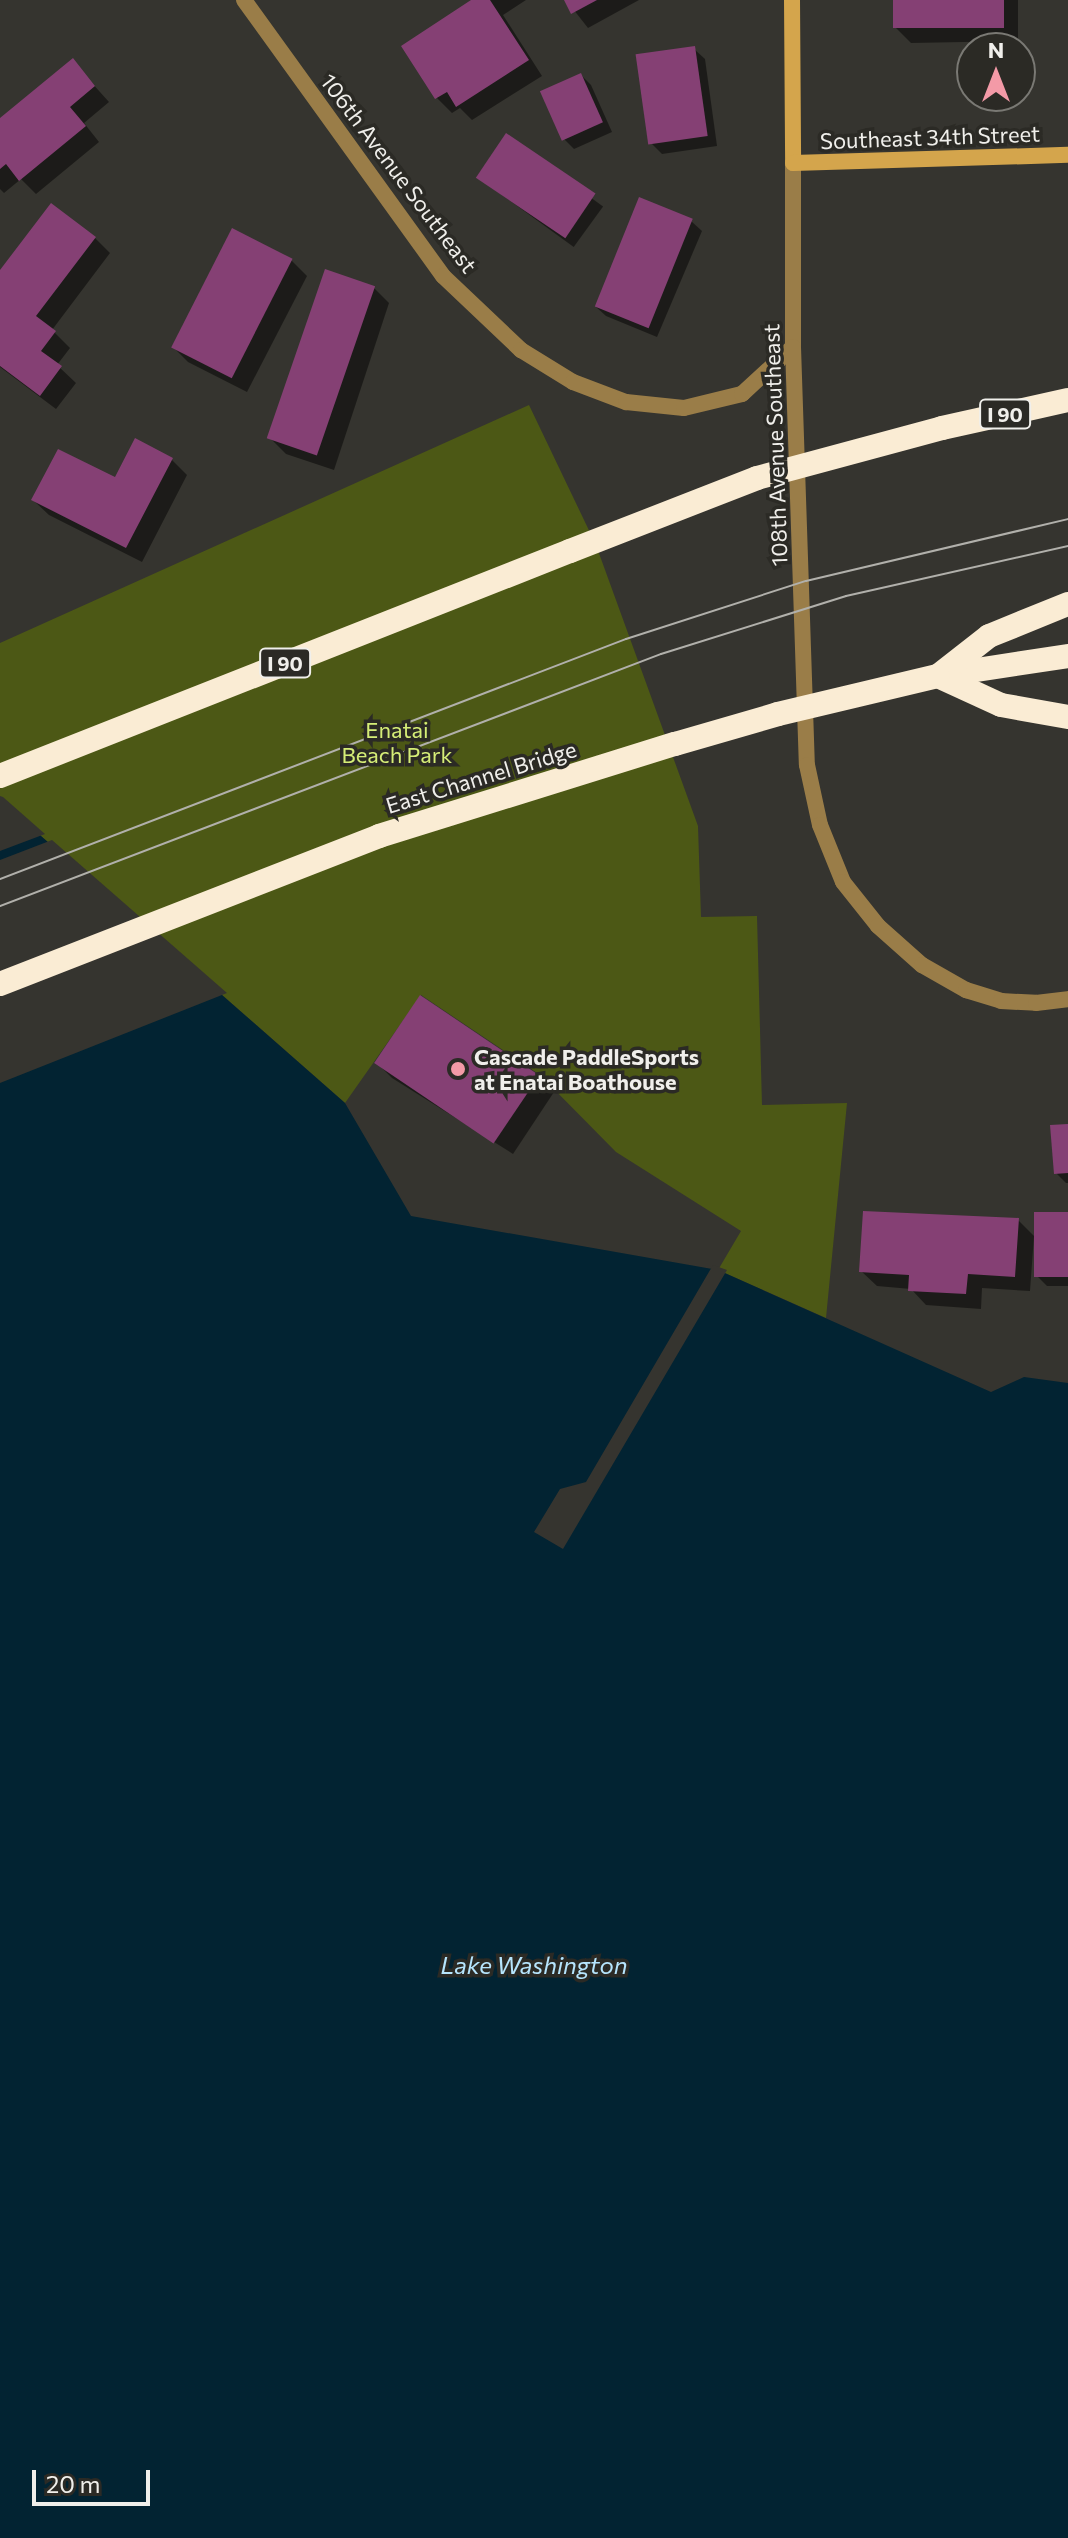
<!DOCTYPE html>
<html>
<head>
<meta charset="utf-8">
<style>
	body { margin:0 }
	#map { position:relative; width:1068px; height:2538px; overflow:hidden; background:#35342f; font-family:Commissioner,sans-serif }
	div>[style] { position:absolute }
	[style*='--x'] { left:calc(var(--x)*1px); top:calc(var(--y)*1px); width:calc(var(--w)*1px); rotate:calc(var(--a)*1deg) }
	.green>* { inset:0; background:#4c5815 }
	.water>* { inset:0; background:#022332 }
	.pier>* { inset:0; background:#35342f }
	.shadow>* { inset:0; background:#0007; transform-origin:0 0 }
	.building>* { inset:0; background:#854074; transform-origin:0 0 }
	.street>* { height:16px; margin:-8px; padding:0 8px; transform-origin:8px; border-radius:8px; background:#9a7d48 }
	.secondary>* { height:16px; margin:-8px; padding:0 8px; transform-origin:8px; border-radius:8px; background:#d4a54c }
	.highway>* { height:24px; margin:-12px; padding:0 12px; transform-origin:12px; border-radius:12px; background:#faecd4 }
	.tram>* { height:2px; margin:-1px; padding:0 1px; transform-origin:1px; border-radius:1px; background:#b1b0ab }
	.highway-bridge>* { height:24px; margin:-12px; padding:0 12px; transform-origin:12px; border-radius:12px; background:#faecd4 }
	.dots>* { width:22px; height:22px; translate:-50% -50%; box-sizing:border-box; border:4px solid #2b2a25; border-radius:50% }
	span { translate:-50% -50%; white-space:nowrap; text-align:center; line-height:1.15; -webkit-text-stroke:7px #2b2a25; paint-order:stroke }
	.shield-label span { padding:2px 6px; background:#2b2a25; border:2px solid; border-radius:6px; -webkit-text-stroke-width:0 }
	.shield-label { font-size:20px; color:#f0efeb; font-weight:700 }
	.street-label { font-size:22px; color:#f0efeb }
	.park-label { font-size:22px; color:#d5ed77 }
	.poi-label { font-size:22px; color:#f0efeb; font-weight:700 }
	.left { translate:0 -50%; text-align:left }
	.water-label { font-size:24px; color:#b6e5fd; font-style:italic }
	.north { position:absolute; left:956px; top:32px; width:80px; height:80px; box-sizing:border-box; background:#2b2a25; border:2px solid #7a7974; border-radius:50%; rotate:0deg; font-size:22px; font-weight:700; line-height:32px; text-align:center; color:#f0efeb }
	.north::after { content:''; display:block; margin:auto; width:28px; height:36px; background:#f39aa7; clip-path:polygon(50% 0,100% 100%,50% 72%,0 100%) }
	.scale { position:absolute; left:32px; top:2470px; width:118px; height:36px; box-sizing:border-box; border:4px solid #f0efeb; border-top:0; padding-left:10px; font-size:24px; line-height:28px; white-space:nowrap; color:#f0efeb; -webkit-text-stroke:6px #2b2a25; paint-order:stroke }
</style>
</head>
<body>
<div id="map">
	<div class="green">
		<i style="clip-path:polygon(529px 405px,596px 545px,698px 826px,701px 917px,757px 916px,762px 1105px,847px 1103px,826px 1318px,718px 1270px,741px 1231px,616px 1152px,540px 1075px,421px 995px,345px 1103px,0 800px,0 643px)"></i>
	</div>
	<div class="water">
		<i style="clip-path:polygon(0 800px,345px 1103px,411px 1216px,718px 1270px,991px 1392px,1024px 1377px,1068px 1383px,1068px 2538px,0 2538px)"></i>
	</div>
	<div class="pier">
		<i style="clip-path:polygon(0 796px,3px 797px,45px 834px,0 851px)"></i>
		<i style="clip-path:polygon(52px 840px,227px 993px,0 1083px,0 860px)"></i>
		<i style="clip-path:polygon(713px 1265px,727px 1270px,563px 1549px,534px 1532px,560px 1489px,586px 1482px)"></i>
	</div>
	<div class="shadow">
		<i style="clip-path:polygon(474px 0,526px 0,503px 15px,542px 76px,472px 120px,460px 108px,452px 113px,437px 98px,404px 47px)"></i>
		<i style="clip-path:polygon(566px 0,639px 0,588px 28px)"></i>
		<i style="clip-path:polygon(895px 0,1018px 0,1018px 41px,911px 43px,895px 27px)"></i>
		<i style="clip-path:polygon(694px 49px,705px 59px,717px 146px,662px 154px,652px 144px)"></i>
		<i style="clip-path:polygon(72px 61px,109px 102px,84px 123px,99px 142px,36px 194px,21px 179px,4px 193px,0 189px,0 120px)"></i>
		<i style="clip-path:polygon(581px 75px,591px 85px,612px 132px,574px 149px,564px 139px)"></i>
		<i style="left:506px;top:136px;width:120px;height:50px;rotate:36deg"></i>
		<i style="clip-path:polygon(691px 221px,702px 231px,657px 337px,606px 316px,595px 306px)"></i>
		<i style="clip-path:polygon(233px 230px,292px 261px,307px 276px,247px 392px,188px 362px,173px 347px)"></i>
		<i style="clip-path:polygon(95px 238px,110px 253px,52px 330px,70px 348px,57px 365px,76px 383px,56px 409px,0 367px,0 274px)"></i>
		<i style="clip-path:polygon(374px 288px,389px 303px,334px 470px,286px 454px,270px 438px)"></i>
		<i style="clip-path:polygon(171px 459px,187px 475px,142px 562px,49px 515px,33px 500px,116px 480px)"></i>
		<i style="clip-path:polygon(421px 997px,539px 1077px,554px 1092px,513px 1154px,392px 1078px,377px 1063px)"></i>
		<i style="clip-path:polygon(1068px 1126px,1068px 1183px,1066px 1183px,1056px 1173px)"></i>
		<i style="clip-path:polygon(1068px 1214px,1068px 1286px,1047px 1286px,1037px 1276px)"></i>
		<i style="clip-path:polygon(1018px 1220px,1034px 1236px,1030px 1291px,982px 1288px,981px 1309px,926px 1305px,911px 1289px,877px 1286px,861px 1271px)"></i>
	</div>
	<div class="building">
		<i style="clip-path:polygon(471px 0,490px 0,529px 60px,456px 107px,447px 92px,435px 99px,401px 46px)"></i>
		<i style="clip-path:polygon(564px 0,597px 0,571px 14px)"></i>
		<i style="left:893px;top:0;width:111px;height:28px"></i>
		<i style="left:695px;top:46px;width:91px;height:60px;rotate:82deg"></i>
		<i style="clip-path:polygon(73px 58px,95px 86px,70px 107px,86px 126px,19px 181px,6px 164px,0 169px,0 118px)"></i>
		<i style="left:581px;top:73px;width:54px;height:45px;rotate:66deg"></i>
		<i style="left:506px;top:133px;width:108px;height:54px;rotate:34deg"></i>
		<i style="left:639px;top:197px;width:58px;height:118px;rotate:22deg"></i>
		<i style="clip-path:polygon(51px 203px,96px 237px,36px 316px,56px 331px,41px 351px,62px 366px,40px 396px,0 366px,0 270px)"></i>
		<i style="left:232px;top:228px;width:68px;height:134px;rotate:27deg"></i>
		<i style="left:325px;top:269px;width:53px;height:179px;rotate:19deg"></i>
		<i style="clip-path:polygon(135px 438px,173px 458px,126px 548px,31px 500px,58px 449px,115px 477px)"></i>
		<i style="left:420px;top:995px;width:144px;height:82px;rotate:34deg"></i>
		<i style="clip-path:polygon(1068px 1124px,1068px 1173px,1054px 1174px,1050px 1125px)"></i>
		<i style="clip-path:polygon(863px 1211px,1019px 1218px,1015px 1277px,968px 1274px,966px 1294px,908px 1291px,909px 1275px,859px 1272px)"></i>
		<i style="left:1034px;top:1212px;width:34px;height:65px"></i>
	</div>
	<div class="street">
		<i style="--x:244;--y:0;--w:340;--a:54.2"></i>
		<i style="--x:443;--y:276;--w:108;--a:43.5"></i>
		<i style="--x:521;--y:350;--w:61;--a:31.6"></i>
		<i style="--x:573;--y:382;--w:57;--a:20.7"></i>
		<i style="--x:626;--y:402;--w:58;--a:5.9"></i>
		<i style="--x:684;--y:408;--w:60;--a:-13.6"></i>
		<i style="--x:742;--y:394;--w:69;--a:-42.7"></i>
		<i style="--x:793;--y:163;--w:184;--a:90"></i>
		<i style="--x:793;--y:347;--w:418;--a:88.1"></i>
		<i style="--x:807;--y:765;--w:61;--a:77.8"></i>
		<i style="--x:820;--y:825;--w:61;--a:68"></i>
		<i style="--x:843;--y:882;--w:56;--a:51.5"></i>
		<i style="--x:878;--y:926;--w:59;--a:41.6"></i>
		<i style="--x:922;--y:965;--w:51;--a:29.6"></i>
		<i style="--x:966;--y:990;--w:37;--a:17"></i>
		<i style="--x:1001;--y:1001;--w:35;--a:3"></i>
		<i style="--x:1036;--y:1003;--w:32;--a:-7"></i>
	</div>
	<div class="secondary">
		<i style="--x:792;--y:0;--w:163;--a:89.6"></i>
		<i style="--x:793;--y:163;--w:275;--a:-1.7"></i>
	</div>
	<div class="highway">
		<i style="--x:942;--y:428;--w:129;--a:-12.5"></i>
		<i style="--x:944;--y:675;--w:125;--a:-8.7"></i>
		<i style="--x:938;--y:676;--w:65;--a:-38.1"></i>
		<i style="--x:989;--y:636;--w:85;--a:-22.1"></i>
		<i style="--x:938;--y:676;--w:69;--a:24.7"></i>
		<i style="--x:1001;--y:705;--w:68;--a:10.2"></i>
		<i style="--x:0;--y:776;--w:613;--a:-21.54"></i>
		<i style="--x:0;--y:984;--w:407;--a:-21.3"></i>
	</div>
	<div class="tram">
		<i style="--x:0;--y:879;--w:670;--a:-20.98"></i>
		<i style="--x:626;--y:639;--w:189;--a:-17.9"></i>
		<i style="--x:806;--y:581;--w:269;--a:-13.3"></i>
		<i style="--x:0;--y:906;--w:707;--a:-20.87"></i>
		<i style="--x:661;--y:654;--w:194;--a:-17.4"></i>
		<i style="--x:846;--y:596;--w:228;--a:-12.7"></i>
	</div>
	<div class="highway-bridge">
		<i style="--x:570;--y:551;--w:201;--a:-21.3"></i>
		<i style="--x:757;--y:478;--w:192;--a:-15.1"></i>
		<i style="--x:379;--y:836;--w:310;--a:-17.3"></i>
		<i style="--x:675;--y:744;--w:107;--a:-16.2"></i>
		<i style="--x:778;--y:714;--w:164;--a:-13.4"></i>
	</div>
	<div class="dots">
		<i style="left:458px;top:1069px;background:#f39aa7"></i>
	</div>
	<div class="shield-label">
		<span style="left:1005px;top:414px">I 90</span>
		<span style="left:285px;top:663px">I 90</span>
	</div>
	<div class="street-label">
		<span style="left:930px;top:137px;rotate:-2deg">Southeast 34th Street</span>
		<span style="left:399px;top:173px;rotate:53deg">106th Avenue Southeast</span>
		<span style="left:775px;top:445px;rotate:-92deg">108th Avenue Southeast</span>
		<span style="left:481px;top:777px;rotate:-17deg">East Channel Bridge</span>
	</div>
	<div class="park-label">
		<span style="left:397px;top:742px">Enatai<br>Beach Park</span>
	</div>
	<div class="poi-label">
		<span class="left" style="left:474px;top:1069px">Cascade PaddleSports<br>at Enatai Boathouse</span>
	</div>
	<div class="water-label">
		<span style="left:534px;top:1965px">Lake Washington</span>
	</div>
	<div class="north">N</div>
	<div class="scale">20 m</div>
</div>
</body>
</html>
